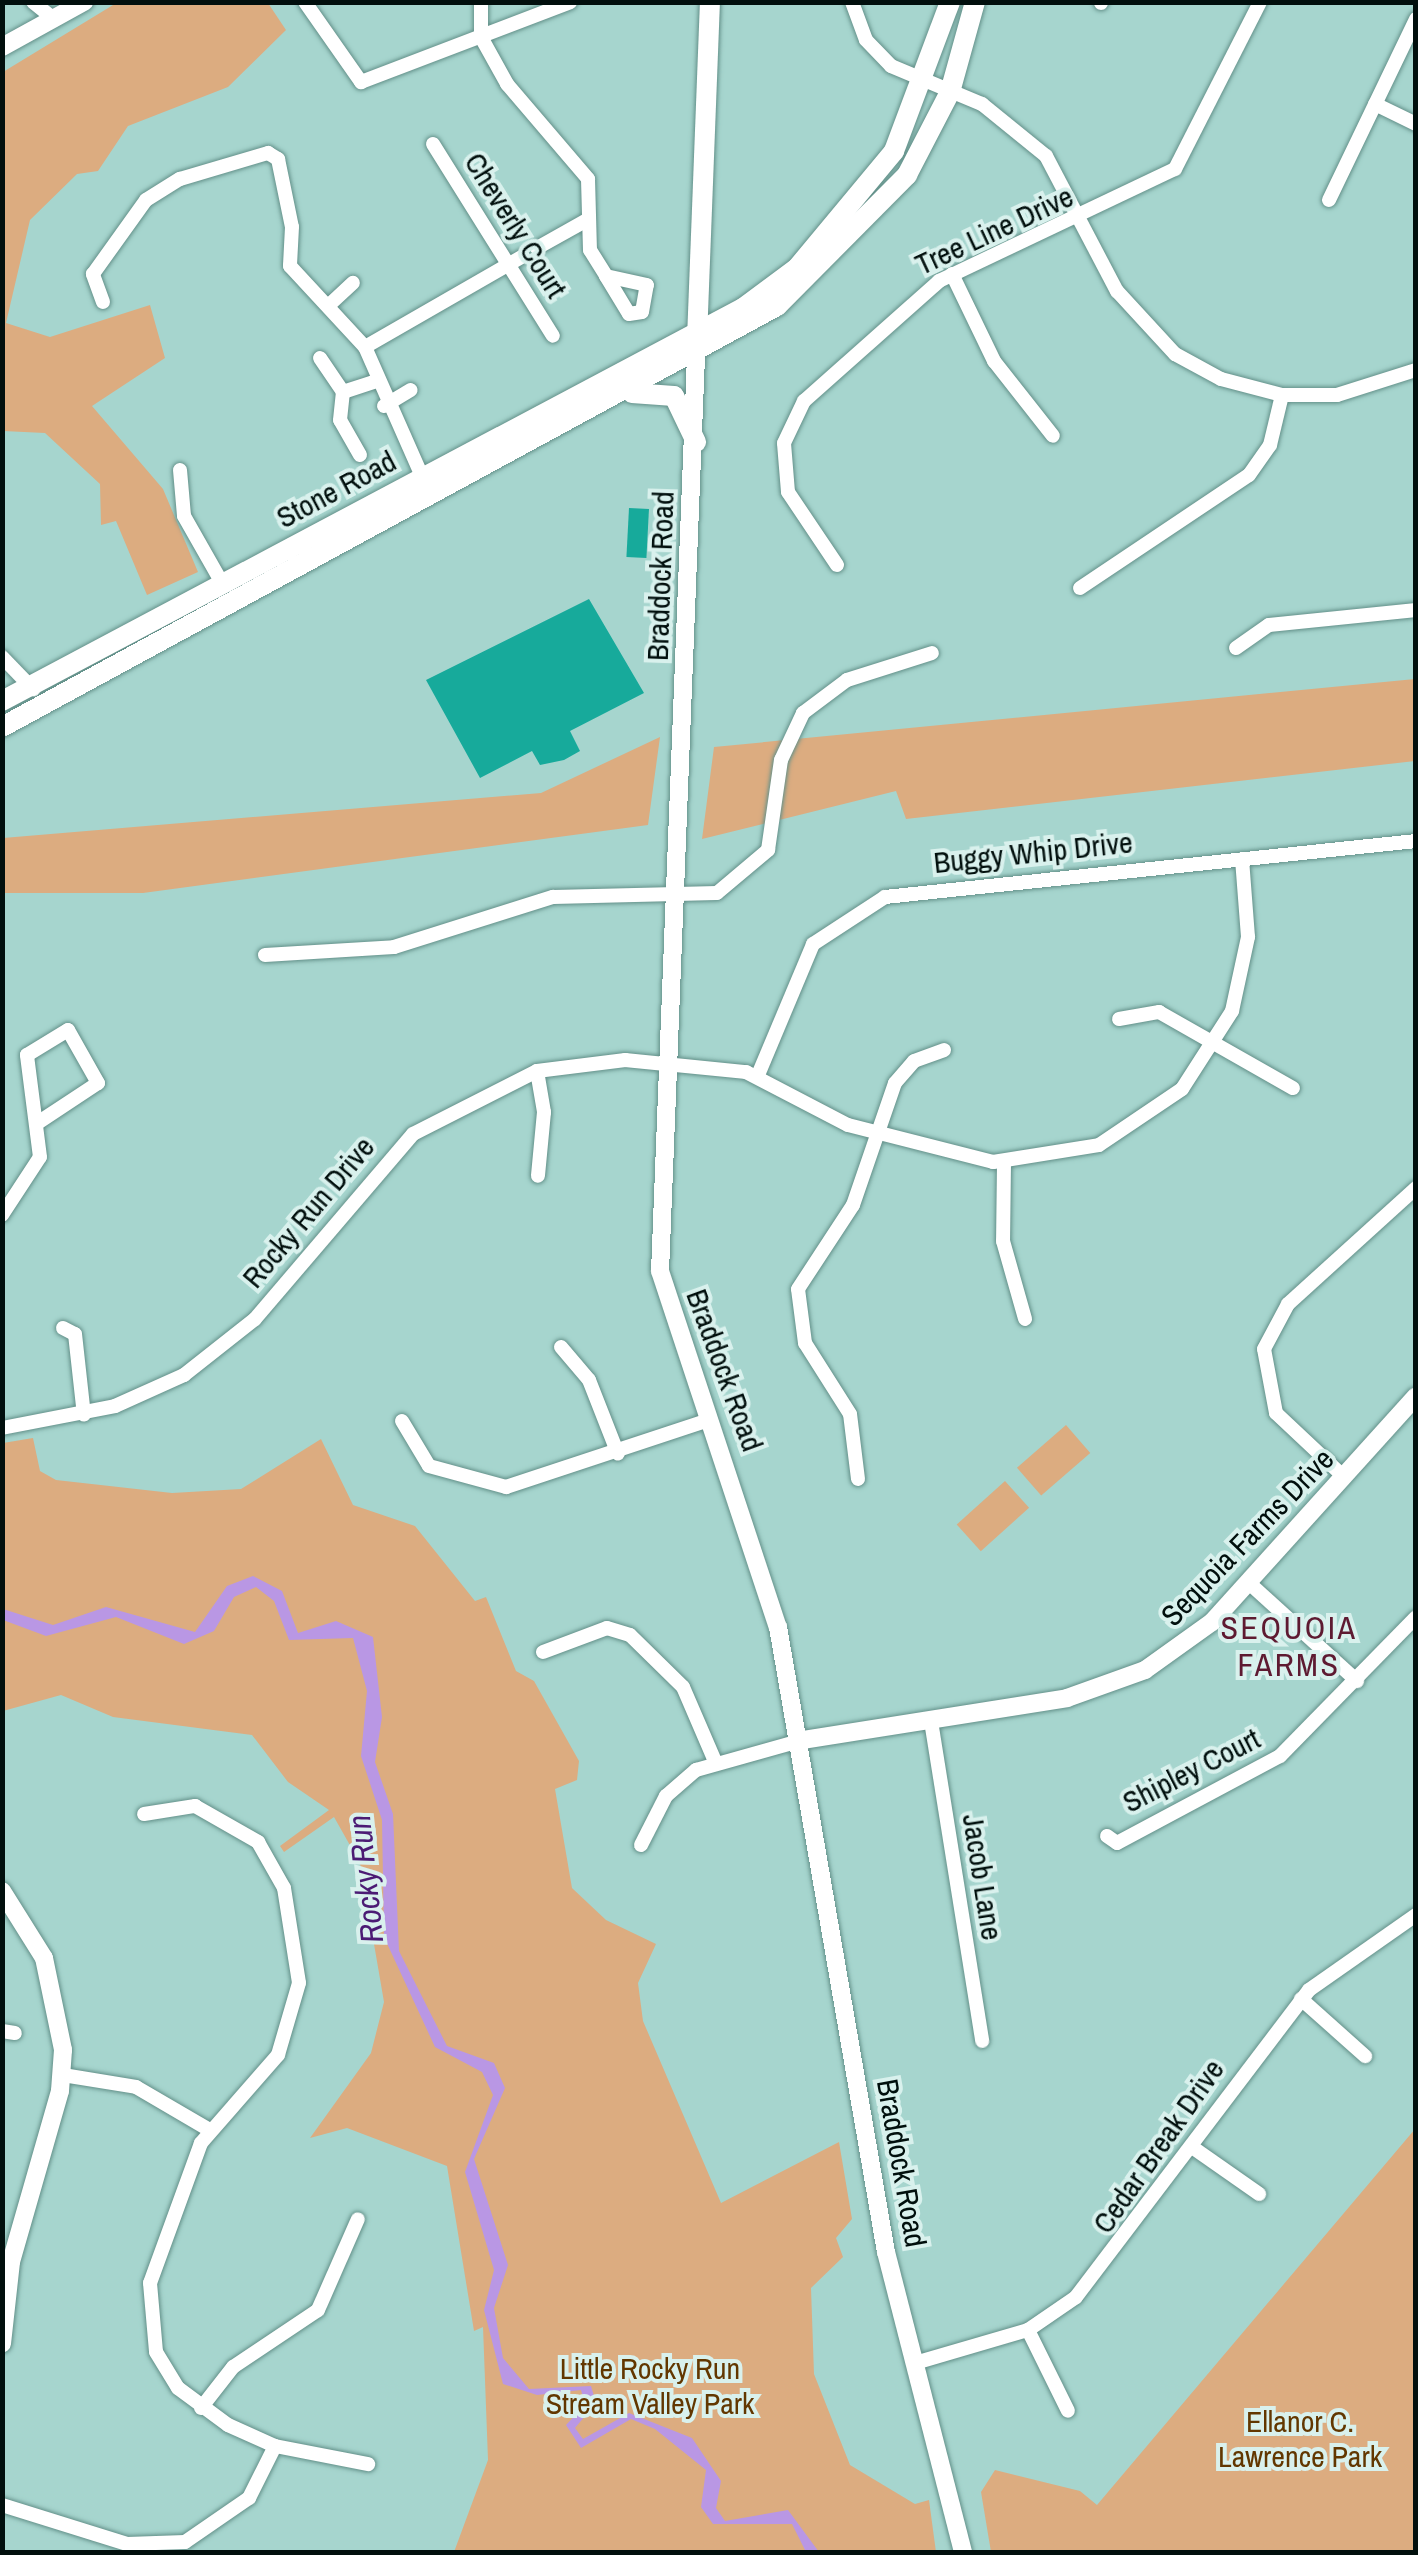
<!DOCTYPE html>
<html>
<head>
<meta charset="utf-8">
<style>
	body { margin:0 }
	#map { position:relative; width:1418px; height:2555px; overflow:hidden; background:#a6d5ce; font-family:"Archivo Narrow",sans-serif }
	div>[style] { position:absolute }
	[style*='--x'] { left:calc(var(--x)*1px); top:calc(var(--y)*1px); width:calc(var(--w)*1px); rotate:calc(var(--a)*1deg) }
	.green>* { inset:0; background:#dcac80; transform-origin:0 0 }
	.water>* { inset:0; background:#b997e4 }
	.building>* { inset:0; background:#17aa9b; transform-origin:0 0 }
	.roads { filter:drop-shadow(0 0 2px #639089) drop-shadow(0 0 2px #639089) }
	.street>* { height:14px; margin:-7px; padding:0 7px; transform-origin:7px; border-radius:7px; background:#fff }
	.secondary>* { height:18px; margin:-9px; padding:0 9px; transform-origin:9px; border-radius:9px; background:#fff }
	.primary>* { height:20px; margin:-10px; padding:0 10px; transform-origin:10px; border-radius:10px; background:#fff }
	span { translate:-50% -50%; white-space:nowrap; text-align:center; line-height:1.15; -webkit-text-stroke:8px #d9f1ed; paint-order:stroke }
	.street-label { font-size:30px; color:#010f0d }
	.park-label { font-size:30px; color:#623700 }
	.neighbourhood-label { font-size:32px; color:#5e1a31; letter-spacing:2.5px }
	.water-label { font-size:32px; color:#4b1b74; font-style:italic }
	.frame { position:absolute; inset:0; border:5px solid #010f0d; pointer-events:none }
</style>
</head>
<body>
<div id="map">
	<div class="green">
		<i style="clip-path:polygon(118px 2px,268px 3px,286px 30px,228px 87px,128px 126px,98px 171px,77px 174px,30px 220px,6px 323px,50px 337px,150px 305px,165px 358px,92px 406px,163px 489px,198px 572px,147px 595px,116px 521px,101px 525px,100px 484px,45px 433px,3px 431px,3px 72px)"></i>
		<i style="clip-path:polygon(1415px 679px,1415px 761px,906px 819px,896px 791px,702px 839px,714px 747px)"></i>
		<i style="clip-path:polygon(660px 737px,648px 825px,143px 893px,3px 893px,3px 838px,541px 793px)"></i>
		<i style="left:1066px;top:1425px;width:37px;height:65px;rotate:49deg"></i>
		<i style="clip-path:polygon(33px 1438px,40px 1471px,56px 1480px,172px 1493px,241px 1489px,321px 1439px,353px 1505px,415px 1526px,475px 1601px,486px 1597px,516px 1671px,534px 1681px,579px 1761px,577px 1780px,555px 1789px,572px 1888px,606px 1920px,656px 1944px,638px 1983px,643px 2021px,721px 2203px,839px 2142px,852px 2219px,836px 2238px,843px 2257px,811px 2288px,814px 2374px,850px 2465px,915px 2504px,929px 2500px,936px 2552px,454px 2552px,488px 2460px,483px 2327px,474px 2331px,447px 2166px,347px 2128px,310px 2138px,371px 2053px,384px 2002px,360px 1863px,334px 1817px,284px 1852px,280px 1846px,329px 1810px,288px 1782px,252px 1735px,113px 1717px,61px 1695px,3px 1711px,3px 1443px)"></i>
		<i style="left:1005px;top:1481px;width:36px;height:65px;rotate:48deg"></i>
		<i style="clip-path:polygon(1415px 2129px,1415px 2552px,991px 2552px,981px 2492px,995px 2470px,1080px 2491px,1097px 2505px)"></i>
	</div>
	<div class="water">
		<i style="clip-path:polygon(253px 1576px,282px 1591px,298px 1633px,336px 1621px,373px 1637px,382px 1717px,375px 1762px,393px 1814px,399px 1951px,447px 2046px,494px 2063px,505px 2088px,474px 2159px,508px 2265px,494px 2308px,503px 2358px,529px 2389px,591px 2386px,596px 2403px,575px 2428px,583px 2439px,629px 2413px,692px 2438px,721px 2481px,716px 2508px,725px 2521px,788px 2510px,819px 2552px,806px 2552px,792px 2524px,713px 2524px,701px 2507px,706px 2470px,655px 2429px,631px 2419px,581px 2448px,566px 2425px,585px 2405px,581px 2390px,537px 2395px,503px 2384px,484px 2310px,494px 2270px,465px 2172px,493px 2095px,482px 2072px,435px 2047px,384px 1937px,382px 1820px,361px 1756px,367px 1691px,353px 1638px,289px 1640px,274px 1601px,256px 1587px,234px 1597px,214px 1631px,184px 1644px,116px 1617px,46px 1636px,3px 1620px,3px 1609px,53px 1625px,106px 1607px,195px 1632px,227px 1586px)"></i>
	</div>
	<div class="building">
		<i style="left:629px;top:508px;width:20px;height:49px;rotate:3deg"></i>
		<i style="clip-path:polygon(589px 599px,644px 693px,570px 731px,580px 751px,564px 760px,540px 765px,532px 751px,480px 778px,426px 680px)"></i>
	</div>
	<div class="roads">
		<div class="street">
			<i style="--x:33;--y:2;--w:28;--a:39"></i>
			<i style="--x:305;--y:2;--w:98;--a:55"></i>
			<i style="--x:361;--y:82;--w:224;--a:-20.9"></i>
			<i style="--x:481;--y:2;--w:35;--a:90"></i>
			<i style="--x:481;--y:37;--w:54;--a:61"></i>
			<i style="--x:507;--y:84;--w:125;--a:49.5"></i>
			<i style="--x:588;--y:179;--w:71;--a:88.4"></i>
			<i style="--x:590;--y:250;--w:31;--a:58"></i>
			<i style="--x:606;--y:276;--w:44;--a:58.8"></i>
			<i style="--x:629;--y:314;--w:13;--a:-9"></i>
			<i style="--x:642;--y:312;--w:27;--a:-80"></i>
			<i style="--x:647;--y:285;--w:42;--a:-167.6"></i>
			<i style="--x:852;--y:2;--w:40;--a:69.8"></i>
			<i style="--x:866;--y:40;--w:36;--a:46"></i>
			<i style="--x:891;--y:66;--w:99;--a:22.7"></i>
			<i style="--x:982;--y:104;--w:82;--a:39.1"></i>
			<i style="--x:1046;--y:156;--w:153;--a:62.3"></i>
			<i style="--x:1117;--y:291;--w:86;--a:47.4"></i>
			<i style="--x:1175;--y:354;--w:52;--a:28.5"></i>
			<i style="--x:1221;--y:379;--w:63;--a:14.7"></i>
			<i style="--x:1282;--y:395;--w:55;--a:0"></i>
			<i style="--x:1337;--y:395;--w:83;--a:-17.6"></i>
			<i style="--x:1101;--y:3;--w:1;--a:-90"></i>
			<i style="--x:1375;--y:104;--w:46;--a:26"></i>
			<i style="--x:433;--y:144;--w:226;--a:58"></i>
			<i style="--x:1329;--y:200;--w:201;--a:-64.3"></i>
			<i style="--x:537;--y:248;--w:57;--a:-29.2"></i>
			<i style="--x:952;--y:274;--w:97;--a:64.2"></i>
			<i style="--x:994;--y:361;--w:95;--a:51.8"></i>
			<i style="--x:103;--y:302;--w:30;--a:-110"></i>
			<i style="--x:93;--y:274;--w:91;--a:-54.4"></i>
			<i style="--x:146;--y:200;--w:40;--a:-32"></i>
			<i style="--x:180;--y:179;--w:92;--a:-16.5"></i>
			<i style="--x:268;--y:153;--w:12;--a:31"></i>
			<i style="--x:278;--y:159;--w:69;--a:78.4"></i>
			<i style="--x:292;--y:227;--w:39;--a:93"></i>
			<i style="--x:290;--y:266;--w:110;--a:47.2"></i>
			<i style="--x:365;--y:347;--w:149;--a:66.2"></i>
			<i style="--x:328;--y:306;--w:34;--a:-43"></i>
			<i style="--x:365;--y:347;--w:182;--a:-29.9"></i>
			<i style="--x:320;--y:358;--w:41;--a:55.9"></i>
			<i style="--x:384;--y:406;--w:31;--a:-31"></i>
			<i style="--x:360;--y:455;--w:40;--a:-119.7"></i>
			<i style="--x:340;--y:420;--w:28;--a:-84"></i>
			<i style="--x:343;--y:392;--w:35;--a:-18"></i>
			<i style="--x:180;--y:470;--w:46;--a:85"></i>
			<i style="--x:184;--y:516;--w:77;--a:60.4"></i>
			<i style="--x:837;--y:565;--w:88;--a:-123.9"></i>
			<i style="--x:788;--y:492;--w:49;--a:-94.7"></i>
			<i style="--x:784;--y:443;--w:47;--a:-64.5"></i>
			<i style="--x:804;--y:401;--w:181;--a:-41.6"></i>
			<i style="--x:939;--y:281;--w:261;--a:-25.4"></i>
			<i style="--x:1175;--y:169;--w:187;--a:-63"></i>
			<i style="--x:1080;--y:588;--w:203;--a:-33.8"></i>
			<i style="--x:1249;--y:475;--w:37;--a:-55"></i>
			<i style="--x:1270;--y:445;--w:51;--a:-76.5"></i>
			<i style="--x:1236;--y:648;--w:40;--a:-34.9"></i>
			<i style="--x:1269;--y:625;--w:148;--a:-5.8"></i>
			<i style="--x:2;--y:657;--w:45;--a:45.9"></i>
			<i style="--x:265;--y:955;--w:129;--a:-3.5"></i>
			<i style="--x:394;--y:947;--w:167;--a:-17.5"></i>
			<i style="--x:553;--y:897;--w:164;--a:-1.4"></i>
			<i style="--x:717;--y:893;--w:67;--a:-40.1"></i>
			<i style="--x:768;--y:850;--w:91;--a:-81.8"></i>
			<i style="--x:781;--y:760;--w:52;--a:-64.9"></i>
			<i style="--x:803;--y:713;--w:55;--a:-36.9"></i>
			<i style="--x:847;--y:680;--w:89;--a:-17.6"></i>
			<i style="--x:1119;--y:1019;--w:41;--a:-9.9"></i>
			<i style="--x:1159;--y:1012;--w:154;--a:29.6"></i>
			<i style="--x:537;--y:1071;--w:42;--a:80.3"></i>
			<i style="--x:544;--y:1112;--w:64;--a:95.4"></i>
			<i style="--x:758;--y:1075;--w:142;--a:-67.2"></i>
			<i style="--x:813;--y:944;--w:86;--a:-33.1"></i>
			<i style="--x:885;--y:897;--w:534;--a:-6.02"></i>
			<i style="--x:1004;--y:1163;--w:78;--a:90.7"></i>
			<i style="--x:1003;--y:1241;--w:81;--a:74.2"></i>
			<i style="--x:2;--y:1215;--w:69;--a:-56.8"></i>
			<i style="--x:40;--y:1157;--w:103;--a:-97.3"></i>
			<i style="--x:27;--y:1055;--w:48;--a:-31.4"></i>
			<i style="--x:68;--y:1030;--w:61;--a:60.5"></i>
			<i style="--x:98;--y:1083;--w:71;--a:146.5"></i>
			<i style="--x:63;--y:1328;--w:13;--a:27"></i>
			<i style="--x:75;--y:1334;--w:81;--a:83.7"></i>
			<i style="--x:561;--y:1347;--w:43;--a:49.7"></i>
			<i style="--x:589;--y:1380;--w:79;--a:68.6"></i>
			<i style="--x:402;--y:1421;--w:52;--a:59"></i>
			<i style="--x:429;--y:1466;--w:80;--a:15.3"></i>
			<i style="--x:506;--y:1487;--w:214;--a:-18.3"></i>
			<i style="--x:2;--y:1428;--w:115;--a:-11"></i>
			<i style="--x:115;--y:1406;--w:76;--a:-24.2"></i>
			<i style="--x:184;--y:1375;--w:90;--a:-38.3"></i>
			<i style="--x:255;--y:1319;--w:243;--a:-49.5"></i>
			<i style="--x:413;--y:1134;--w:139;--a:-26.9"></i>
			<i style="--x:537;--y:1071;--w:89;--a:-7.1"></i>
			<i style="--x:625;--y:1060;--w:122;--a:5.7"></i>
			<i style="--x:746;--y:1072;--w:115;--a:27.5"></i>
			<i style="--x:848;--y:1125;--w:150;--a:14.3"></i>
			<i style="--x:993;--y:1162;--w:107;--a:-9.1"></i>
			<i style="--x:1099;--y:1145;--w:100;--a:-34"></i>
			<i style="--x:1182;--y:1089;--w:93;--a:-57.3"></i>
			<i style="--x:1232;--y:1011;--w:76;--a:-77.8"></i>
			<i style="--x:1248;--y:937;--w:78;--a:-94.4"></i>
			<i style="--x:1343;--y:1476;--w:92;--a:-136.8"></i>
			<i style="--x:1276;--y:1413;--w:65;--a:-100.6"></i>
			<i style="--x:1264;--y:1349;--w:51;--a:-61.9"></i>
			<i style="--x:1288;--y:1304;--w:173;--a:-42.2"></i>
			<i style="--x:858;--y:1479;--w:65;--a:-97"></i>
			<i style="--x:850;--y:1414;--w:84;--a:-122.4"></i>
			<i style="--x:805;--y:1343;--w:54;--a:-97.4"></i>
			<i style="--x:798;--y:1289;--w:100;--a:-56.8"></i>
			<i style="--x:853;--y:1205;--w:129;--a:-71"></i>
			<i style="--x:895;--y:1083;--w:29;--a:-49"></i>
			<i style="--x:914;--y:1061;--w:32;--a:-20"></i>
			<i style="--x:1249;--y:1583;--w:146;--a:42.2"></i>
			<i style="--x:543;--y:1652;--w:68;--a:-20.6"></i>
			<i style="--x:607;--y:1628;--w:24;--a:17"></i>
			<i style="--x:630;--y:1635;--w:74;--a:44.5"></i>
			<i style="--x:683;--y:1687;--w:78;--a:66.7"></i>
			<i style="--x:931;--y:1721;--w:324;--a:80.9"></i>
			<i style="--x:144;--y:1814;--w:52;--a:-8.9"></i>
			<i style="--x:195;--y:1806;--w:73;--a:29.7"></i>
			<i style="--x:258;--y:1842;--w:53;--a:60.5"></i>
			<i style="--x:284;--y:1888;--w:96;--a:81"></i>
			<i style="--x:299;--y:1983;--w:75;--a:106.3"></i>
			<i style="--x:278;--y:2055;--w:117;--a:131.2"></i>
			<i style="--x:201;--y:2143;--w:149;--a:110"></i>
			<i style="--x:150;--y:2283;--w:69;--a:85"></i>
			<i style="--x:156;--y:2352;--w:42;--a:58.6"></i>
			<i style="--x:178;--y:2388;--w:62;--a:36.5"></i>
			<i style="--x:228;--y:2425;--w:51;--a:24.1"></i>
			<i style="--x:275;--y:2446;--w:95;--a:11"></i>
			<i style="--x:1107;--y:1836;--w:12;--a:35"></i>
			<i style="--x:1117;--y:1843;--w:185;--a:-28.1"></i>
			<i style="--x:1280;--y:1756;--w:194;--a:-45.6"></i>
			<i style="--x:641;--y:1845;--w:55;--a:-63"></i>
			<i style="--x:666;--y:1796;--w:40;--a:-41"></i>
			<i style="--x:696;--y:1770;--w:111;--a:-15.7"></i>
			<i style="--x:1301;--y:1999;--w:86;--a:41.7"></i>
			<i style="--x:2;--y:2031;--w:13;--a:9"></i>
			<i style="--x:63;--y:2075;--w:74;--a:9.3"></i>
			<i style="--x:136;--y:2087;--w:83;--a:30.3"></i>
			<i style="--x:1192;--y:2147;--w:82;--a:35"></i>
			<i style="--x:1028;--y:2330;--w:90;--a:63.7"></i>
			<i style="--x:915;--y:2363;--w:118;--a:-16.3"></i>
			<i style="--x:1028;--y:2330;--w:58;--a:-34.5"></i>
			<i style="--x:1076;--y:2297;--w:385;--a:-52.8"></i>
			<i style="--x:1309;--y:1990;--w:131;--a:-35"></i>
			<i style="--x:201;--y:2408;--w:52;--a:-52"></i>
			<i style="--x:233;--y:2367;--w:102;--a:-33.8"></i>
			<i style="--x:318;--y:2310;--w:99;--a:-66.3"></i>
			<i style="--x:2;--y:2505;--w:131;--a:17.3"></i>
			<i style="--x:127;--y:2544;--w:58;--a:-2"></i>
			<i style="--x:185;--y:2542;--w:78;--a:-34.5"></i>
			<i style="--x:249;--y:2498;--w:58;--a:-63.4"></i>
		</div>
		<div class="secondary">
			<i style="--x:2;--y:47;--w:94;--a:-28.8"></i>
			<i style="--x:696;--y:356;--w:916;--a:92.25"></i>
			<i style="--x:660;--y:1271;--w:375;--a:71.7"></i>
			<i style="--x:778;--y:1627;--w:634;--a:80.2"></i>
			<i style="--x:886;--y:2252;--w:310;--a:75.6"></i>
			<i style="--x:803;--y:1740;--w:267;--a:-9"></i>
			<i style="--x:1067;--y:1698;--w:83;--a:-19.7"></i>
			<i style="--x:1145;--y:1670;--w:82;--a:-35.6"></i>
			<i style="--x:1212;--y:1622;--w:304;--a:-47.9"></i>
			<i style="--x:2;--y:1891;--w:79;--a:57.9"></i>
			<i style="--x:44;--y:1958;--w:94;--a:78.3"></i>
			<i style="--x:63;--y:2050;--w:41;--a:94.2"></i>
			<i style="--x:60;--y:2091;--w:178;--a:106"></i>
			<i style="--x:11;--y:2262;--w:82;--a:96.3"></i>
		</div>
		<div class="primary">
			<i style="--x:697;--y:339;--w:337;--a:-87.8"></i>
			<i style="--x:632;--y:393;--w:42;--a:4.1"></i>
			<i style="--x:674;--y:396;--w:51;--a:64.4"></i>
			<i style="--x:2;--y:701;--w:839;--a:-27.94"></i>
			<i style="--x:743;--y:308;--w:67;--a:-36.5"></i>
			<i style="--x:797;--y:268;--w:152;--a:-50.3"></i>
			<i style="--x:894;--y:151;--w:159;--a:-69.4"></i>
			<i style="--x:2;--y:727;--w:882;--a:-28.51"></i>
			<i style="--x:777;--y:306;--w:185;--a:-45.2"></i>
			<i style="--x:907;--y:175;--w:93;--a:-62.6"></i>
			<i style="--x:950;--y:92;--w:93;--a:-74.5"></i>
		</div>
	</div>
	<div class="street-label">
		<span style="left:516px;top:225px;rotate:58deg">Cheverly Court</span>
		<span style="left:994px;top:230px;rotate:-25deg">Tree Line Drive</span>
		<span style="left:336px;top:489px;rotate:-28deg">Stone Road</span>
		<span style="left:660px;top:576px;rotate:-88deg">Braddock Road</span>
		<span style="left:1033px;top:852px;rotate:-6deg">Buggy Whip Drive</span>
		<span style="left:308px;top:1212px;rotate:-50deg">Rocky Run Drive</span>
		<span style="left:725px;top:1370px;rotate:70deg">Braddock Road</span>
		<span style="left:1247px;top:1537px;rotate:-46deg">Sequoia Farms Drive</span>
		<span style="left:1191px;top:1770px;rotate:-27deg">Shipley Court</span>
		<span style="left:983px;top:1877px;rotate:81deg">Jacob Lane</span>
		<span style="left:1158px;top:2146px;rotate:-55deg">Cedar Break Drive</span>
		<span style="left:902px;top:2163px;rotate:80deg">Braddock Road</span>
	</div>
	<div class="park-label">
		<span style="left:650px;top:2385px">Little Rocky Run<br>Stream Valley Park</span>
		<span style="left:1300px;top:2438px">Ellanor C.<br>Lawrence Park</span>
	</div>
	<div class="neighbourhood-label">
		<span style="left:1289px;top:1647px">SEQUOIA<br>FARMS</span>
	</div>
	<div class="water-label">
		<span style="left:366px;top:1879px;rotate:-96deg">Rocky Run</span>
	</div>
	<div class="frame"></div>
</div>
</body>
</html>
